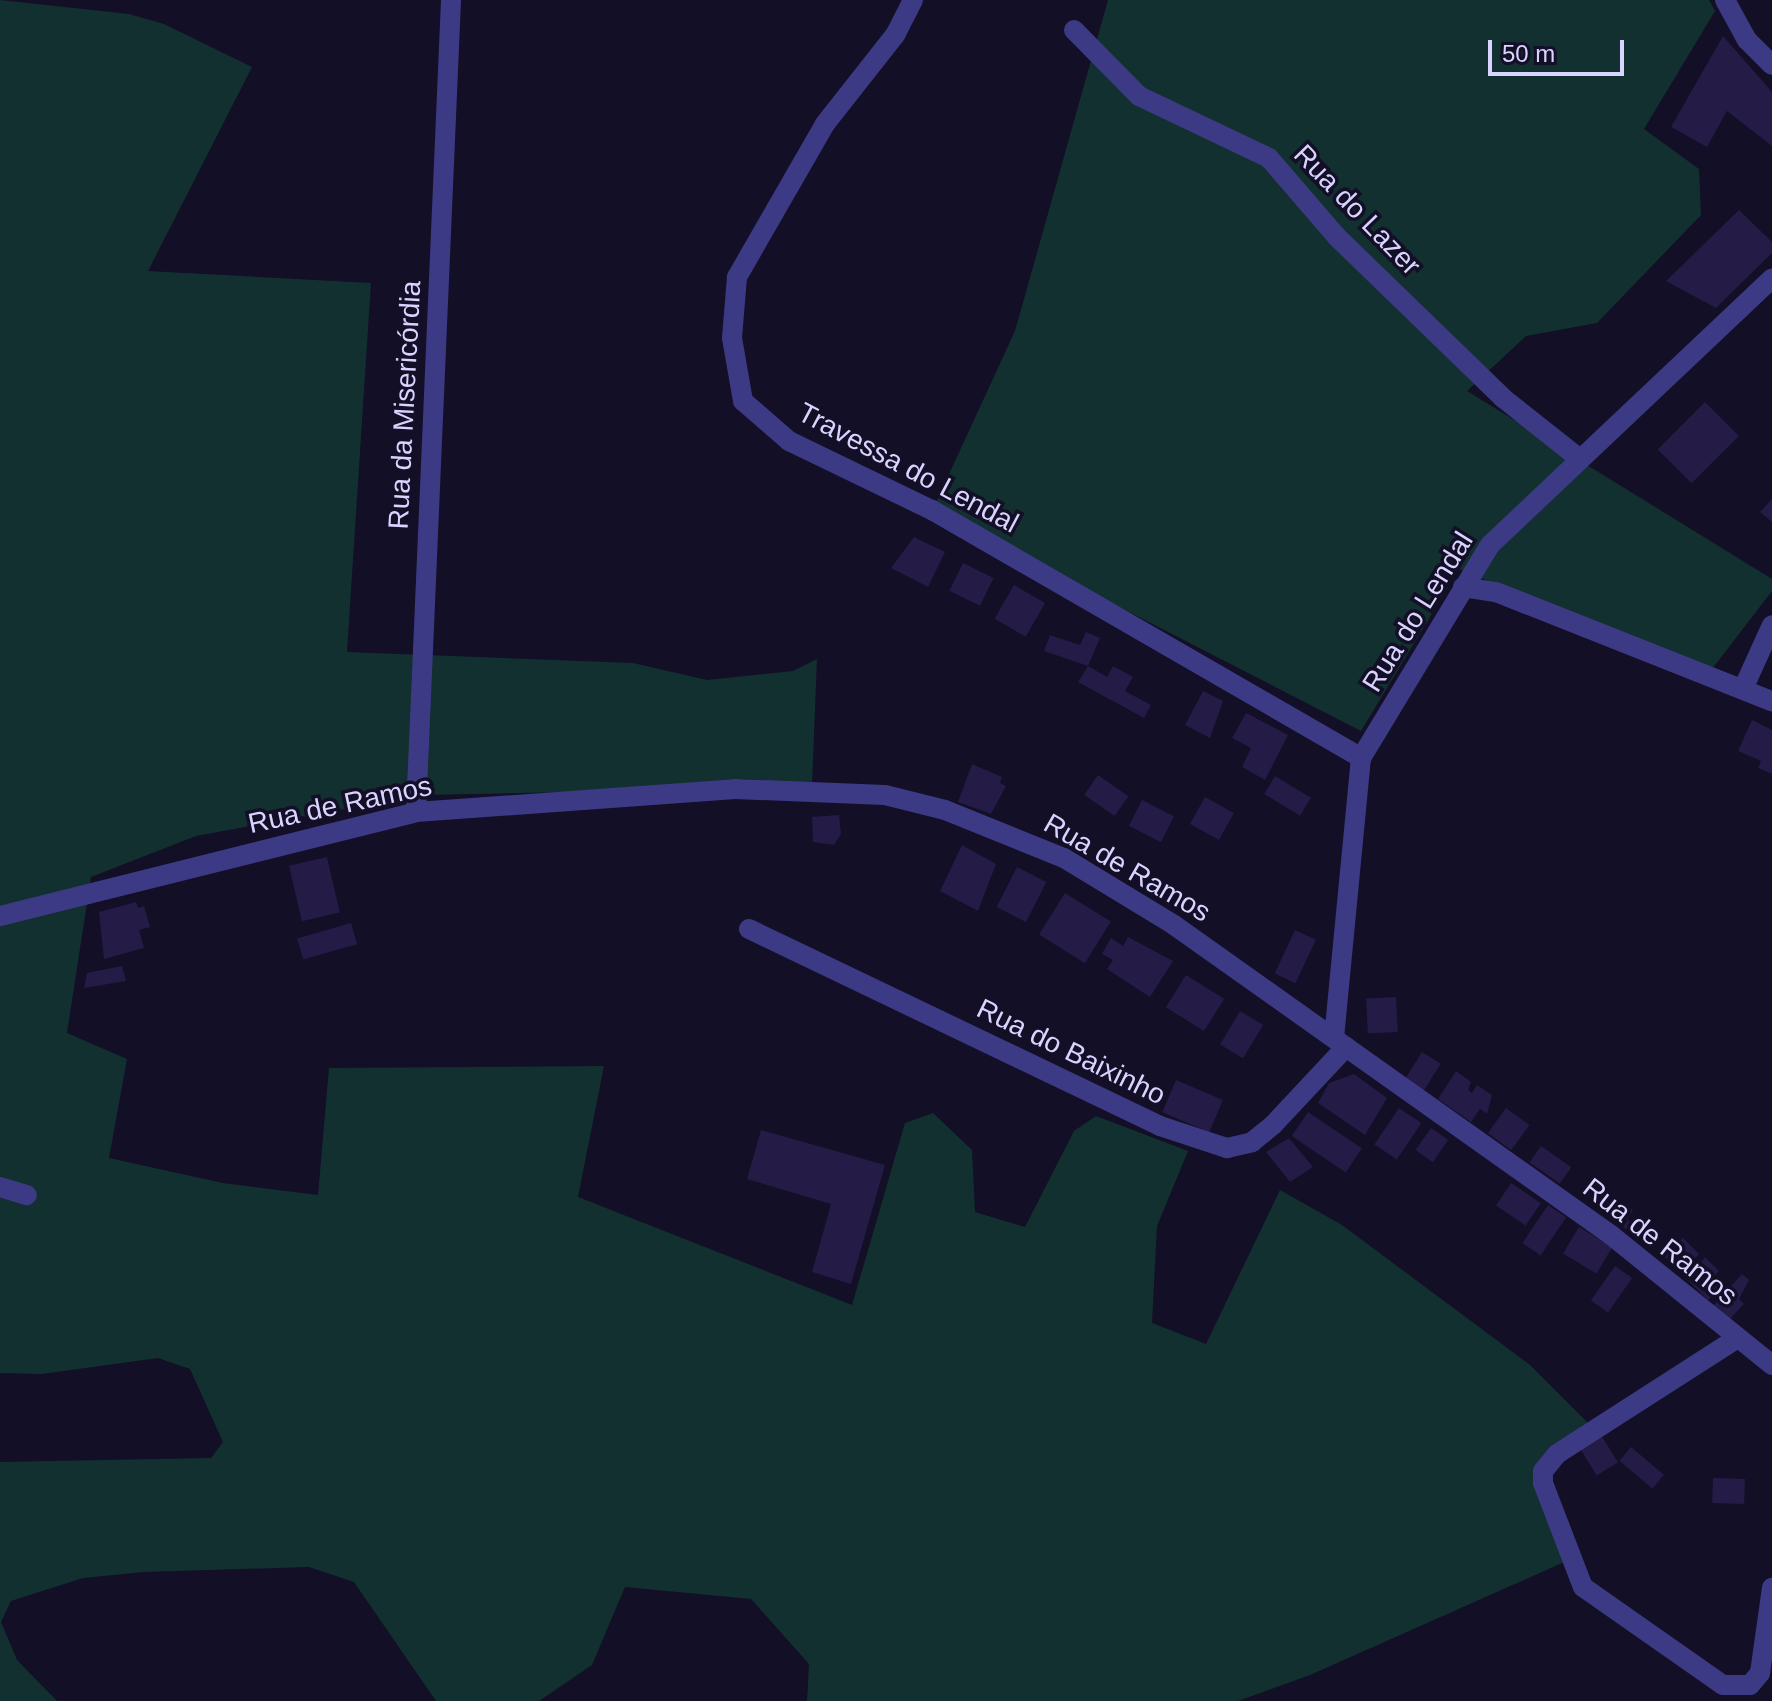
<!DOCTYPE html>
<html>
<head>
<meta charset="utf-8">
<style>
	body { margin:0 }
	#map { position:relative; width:1772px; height:1701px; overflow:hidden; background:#130f26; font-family:Helvetica,sans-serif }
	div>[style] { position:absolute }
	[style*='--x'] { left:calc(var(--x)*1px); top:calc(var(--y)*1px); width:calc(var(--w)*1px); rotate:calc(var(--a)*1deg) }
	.green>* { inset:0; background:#12302f }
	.building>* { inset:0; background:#241b47; transform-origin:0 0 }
	.minor>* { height:20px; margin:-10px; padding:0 10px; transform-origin:10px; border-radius:10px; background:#3d3a85 }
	span { translate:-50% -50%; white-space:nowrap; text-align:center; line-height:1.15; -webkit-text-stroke:7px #130f26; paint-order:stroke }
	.street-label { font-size:28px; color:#d9d4ff }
	.scale { position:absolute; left:1488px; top:40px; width:136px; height:36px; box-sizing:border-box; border:4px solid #d9d4ff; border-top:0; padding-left:10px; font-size:24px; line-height:28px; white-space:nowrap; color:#d9d4ff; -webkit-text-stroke:6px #130f26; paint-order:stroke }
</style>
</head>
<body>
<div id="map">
	<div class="green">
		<i style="clip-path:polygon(0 0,129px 14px,164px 24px,252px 67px,148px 271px,371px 283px,347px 652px,633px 663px,707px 680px,793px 671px,817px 659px,812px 785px,744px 779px,611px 791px,422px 795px,196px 836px,91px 877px,67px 1033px,127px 1059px,109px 1158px,223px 1183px,318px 1195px,329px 1068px,604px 1066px,578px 1197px,852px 1305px,905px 1123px,933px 1113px,972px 1150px,975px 1212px,1025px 1227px,1074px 1131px,1096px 1116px,1188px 1151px,1157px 1226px,1152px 1323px,1206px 1344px,1280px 1190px,1342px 1225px,1530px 1365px,1589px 1424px,1542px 1474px,1571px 1559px,1310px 1675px,1238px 1701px,807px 1701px,809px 1664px,751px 1599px,625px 1587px,592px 1665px,539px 1701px,436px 1701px,354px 1582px,309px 1567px,144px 1572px,83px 1578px,11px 1601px,1px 1622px,17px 1660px,57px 1701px,0 1701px,0 1462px,211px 1458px,223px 1442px,190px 1369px,158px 1358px,42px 1374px,0 1373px)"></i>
		<i style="clip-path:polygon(1108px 0,1709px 0,1715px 11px,1644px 129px,1699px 169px,1701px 215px,1597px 323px,1526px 336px,1467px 391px,1772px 579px,1772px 591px,1709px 673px,1459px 569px,1361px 731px,932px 511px,1015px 331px)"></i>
	</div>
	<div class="building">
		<i style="clip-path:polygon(1723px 36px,1772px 92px,1772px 146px,1727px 111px,1707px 147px,1671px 127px)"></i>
		<i style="clip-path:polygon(1739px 210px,1772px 242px,1772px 253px,1716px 308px,1666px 281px)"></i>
		<i style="left:1705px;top:402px;width:48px;height:67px;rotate:45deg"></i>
		<i style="clip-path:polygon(1772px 499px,1772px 522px,1760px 512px)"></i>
		<i style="clip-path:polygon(914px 537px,945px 552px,928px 587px,891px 568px)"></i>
		<i style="left:963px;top:563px;width:34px;height:31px;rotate:26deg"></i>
		<i style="left:1014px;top:585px;width:36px;height:39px;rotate:30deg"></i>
		<i style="clip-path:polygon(1086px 632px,1100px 638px,1088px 666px,1107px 677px,1113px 666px,1133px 677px,1125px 691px,1151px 705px,1144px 718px,1078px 682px,1088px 666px,1044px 651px,1050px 635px,1080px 645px)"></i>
		<i style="clip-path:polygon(1203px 691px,1223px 701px,1210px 738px,1185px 725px)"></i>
		<i style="clip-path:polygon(1246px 713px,1288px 735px,1265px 780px,1242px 767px,1251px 748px,1232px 738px)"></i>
		<i style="clip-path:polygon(1752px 720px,1772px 730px,1772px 774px,1758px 768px,1761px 761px,1738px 751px)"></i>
		<i style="clip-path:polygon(972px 764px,1002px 777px,1000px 783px,1006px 786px,991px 814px,958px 802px)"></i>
		<i style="left:1098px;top:775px;width:37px;height:24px;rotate:35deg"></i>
		<i style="left:1275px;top:776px;width:42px;height:21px;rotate:31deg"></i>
		<i style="left:1205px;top:797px;width:33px;height:31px;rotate:29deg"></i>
		<i style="left:1142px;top:800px;width:36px;height:29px;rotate:27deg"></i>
		<i style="clip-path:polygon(839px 815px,841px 834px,834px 845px,813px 842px,812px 817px)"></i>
		<i style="clip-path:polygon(962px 845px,996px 864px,978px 911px,940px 891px)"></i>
		<i style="left:327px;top:857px;width:57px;height:39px;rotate:77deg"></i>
		<i style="left:1017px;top:867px;width:33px;height:45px;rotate:27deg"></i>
		<i style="left:1065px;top:893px;width:54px;height:49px;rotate:32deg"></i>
		<i style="clip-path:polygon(136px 902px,138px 908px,144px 906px,150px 927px,139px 930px,144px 948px,104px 959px,99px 912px)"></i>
		<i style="left:351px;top:923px;width:22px;height:56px;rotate:74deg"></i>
		<i style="left:1295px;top:930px;width:23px;height:48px;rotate:25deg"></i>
		<i style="clip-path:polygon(1128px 937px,1173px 961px,1150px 997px,1107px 969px,1113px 960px,1102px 954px,1111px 938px,1123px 946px)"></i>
		<i style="clip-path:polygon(122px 966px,126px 981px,84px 988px,87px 973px)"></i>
		<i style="left:1186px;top:975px;width:45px;height:38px;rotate:32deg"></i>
		<i style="left:1396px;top:997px;width:35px;height:30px;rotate:87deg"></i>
		<i style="left:1240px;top:1011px;width:27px;height:39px;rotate:31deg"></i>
		<i style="left:1422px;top:1052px;width:22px;height:32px;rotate:32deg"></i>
		<i style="clip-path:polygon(1456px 1071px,1471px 1082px,1468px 1090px,1472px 1093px,1477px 1085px,1492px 1095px,1487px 1114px,1480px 1109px,1471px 1122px,1438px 1099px)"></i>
		<i style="clip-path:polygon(1354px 1074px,1387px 1098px,1365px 1135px,1318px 1103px,1329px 1083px)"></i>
		<i style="left:1176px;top:1080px;width:51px;height:35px;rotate:23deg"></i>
		<i style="left:1399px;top:1108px;width:27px;height:44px;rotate:34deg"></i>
		<i style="left:1506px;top:1108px;width:29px;height:31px;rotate:36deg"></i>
		<i style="left:1308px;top:1112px;width:65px;height:29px;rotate:34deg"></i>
		<i style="left:1431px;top:1128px;width:21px;height:27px;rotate:35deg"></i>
		<i style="clip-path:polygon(761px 1130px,885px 1165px,851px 1284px,812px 1272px,831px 1204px,747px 1179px)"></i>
		<i style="clip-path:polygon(1289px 1138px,1313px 1167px,1290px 1182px,1266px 1152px)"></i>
		<i style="left:1541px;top:1146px;width:37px;height:20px;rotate:35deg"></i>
		<i style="left:1511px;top:1183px;width:36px;height:27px;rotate:34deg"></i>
		<i style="clip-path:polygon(1624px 1204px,1633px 1210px,1627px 1219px,1644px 1232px,1639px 1238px,1612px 1219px)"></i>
		<i style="left:1548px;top:1205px;width:22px;height:46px;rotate:34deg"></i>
		<i style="left:1579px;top:1227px;width:39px;height:31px;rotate:31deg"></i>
		<i style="left:1683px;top:1238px;width:23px;height:26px;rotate:45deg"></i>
		<i style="clip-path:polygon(1705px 1257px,1719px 1271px,1713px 1277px,1723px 1286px,1708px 1300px,1688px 1280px)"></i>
		<i style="left:1615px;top:1266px;width:21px;height:42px;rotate:35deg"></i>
		<i style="clip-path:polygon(1742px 1274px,1749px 1280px,1739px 1299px,1744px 1304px,1728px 1321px,1713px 1306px)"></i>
		<i style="left:1601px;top:1435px;width:32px;height:25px;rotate:58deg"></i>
		<i style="left:1631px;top:1447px;width:43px;height:18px;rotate:40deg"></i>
		<i style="left:1713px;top:1478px;width:32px;height:25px;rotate:2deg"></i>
	</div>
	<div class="minor">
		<i style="--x:913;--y:0;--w:39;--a:117"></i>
		<i style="--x:895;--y:35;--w:113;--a:128.2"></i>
		<i style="--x:825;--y:124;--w:177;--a:119.9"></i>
		<i style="--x:737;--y:277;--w:61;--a:94.7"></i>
		<i style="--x:732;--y:338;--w:64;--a:80.1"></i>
		<i style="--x:743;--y:401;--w:61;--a:41"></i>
		<i style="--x:789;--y:441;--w:159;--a:25.8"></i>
		<i style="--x:932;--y:510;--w:496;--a:30"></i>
		<i style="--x:1725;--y:0;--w:46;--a:61.2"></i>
		<i style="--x:1747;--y:40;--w:35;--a:45"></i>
		<i style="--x:1074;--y:30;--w:93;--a:45.4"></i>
		<i style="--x:1139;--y:96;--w:144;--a:25.5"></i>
		<i style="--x:1269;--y:158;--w:104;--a:49.3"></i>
		<i style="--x:1337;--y:237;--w:231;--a:44.1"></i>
		<i style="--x:1503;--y:398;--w:98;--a:38.4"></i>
		<i style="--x:1463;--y:587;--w:33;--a:9"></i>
		<i style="--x:1496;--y:592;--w:297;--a:21.6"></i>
		<i style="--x:1743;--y:689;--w:70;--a:-65.6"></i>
		<i style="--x:416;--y:812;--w:813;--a:-87.53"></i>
		<i style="--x:0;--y:916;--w:429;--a:-14"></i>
		<i style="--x:416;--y:812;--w:320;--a:-4.1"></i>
		<i style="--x:735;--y:789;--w:150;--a:2.3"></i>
		<i style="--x:885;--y:795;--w:62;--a:14"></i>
		<i style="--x:945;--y:810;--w:128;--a:22"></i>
		<i style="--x:1064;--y:858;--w:129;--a:31.3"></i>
		<i style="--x:1174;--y:925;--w:536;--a:35.35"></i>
		<i style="--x:1611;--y:1235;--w:207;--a:38.9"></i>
		<i style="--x:749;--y:929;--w:456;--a:25.6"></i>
		<i style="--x:1160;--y:1126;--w:71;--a:18.2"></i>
		<i style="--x:1227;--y:1148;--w:26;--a:-13"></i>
		<i style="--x:1252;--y:1142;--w:27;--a:-39"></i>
		<i style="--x:1273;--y:1125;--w:107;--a:-46.9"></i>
		<i style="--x:1334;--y:1038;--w:281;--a:-84.5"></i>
		<i style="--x:1361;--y:758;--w:249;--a:-58.8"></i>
		<i style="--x:1490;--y:545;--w:388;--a:-43.4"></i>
		<i style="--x:0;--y:1187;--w:28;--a:17"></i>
		<i style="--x:1736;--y:1339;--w:213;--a:147.3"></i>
		<i style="--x:1557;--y:1454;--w:22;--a:129"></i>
		<i style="--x:1543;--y:1471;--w:12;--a:90"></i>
		<i style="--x:1543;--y:1483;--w:111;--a:69"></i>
		<i style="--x:1583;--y:1587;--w:171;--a:35"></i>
		<i style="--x:1723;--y:1685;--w:27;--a:0"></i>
		<i style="--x:1750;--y:1685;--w:16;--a:-50"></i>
		<i style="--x:1760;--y:1673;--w:86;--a:-82"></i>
	</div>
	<div class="street-label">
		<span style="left:1357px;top:210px;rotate:46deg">Rua do Lazer</span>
		<span style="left:405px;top:405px;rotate:-87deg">Rua da Misericórdia</span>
		<span style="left:908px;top:468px;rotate:28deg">Travessa do Lendal</span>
		<span style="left:1418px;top:612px;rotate:-58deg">Rua do Lendal</span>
		<span style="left:340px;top:805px;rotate:-12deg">Rua de Ramos</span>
		<span style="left:1127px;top:868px;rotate:30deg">Rua de Ramos</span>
		<span style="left:1071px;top:1052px;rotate:26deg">Rua do Baixinho</span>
		<span style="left:1660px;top:1242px;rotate:38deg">Rua de Ramos</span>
	</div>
	<div class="scale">50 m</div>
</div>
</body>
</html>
